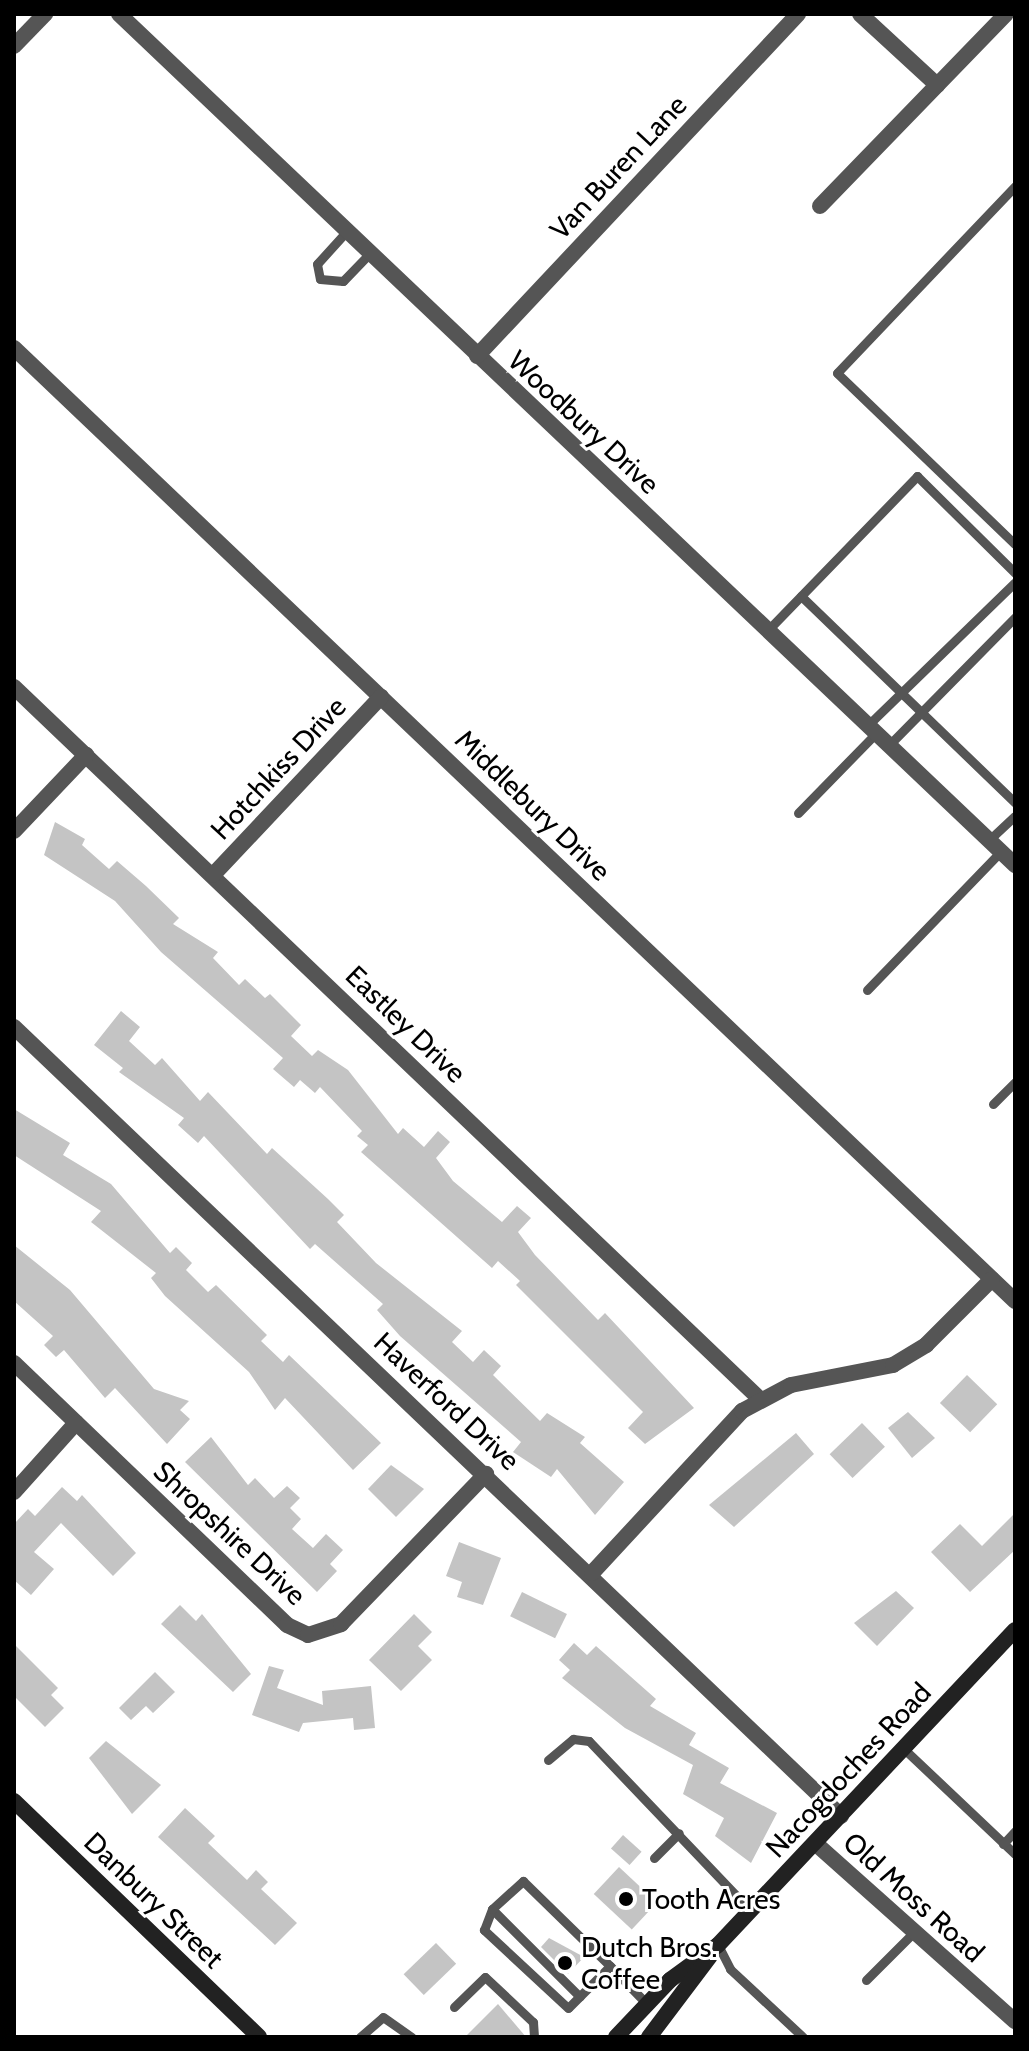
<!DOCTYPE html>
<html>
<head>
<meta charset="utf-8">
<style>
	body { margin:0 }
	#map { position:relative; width:1029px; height:2051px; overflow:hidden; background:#fff; font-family:Cabin,sans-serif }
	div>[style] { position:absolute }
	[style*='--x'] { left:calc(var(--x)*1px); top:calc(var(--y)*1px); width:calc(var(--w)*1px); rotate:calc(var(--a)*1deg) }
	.building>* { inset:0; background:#c4c4c4; transform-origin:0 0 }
	.lane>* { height:9px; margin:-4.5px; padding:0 4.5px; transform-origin:4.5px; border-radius:4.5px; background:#555 }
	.street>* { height:16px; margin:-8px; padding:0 8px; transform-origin:8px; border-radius:8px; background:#555 }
	.secondary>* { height:16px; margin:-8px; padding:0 8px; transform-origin:8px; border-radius:8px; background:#222 }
	.dots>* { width:22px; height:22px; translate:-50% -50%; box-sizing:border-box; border:4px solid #fff; border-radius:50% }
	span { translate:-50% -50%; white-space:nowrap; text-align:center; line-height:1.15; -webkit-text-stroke:6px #fff; paint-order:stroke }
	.street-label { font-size:28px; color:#000 }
	.poi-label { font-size:28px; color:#000 }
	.left { translate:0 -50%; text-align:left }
	.frame { position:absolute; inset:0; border:16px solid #000; pointer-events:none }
</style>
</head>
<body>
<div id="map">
	<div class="building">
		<i style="clip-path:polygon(55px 822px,85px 839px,82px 845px,109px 869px,117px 861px,146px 886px,179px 918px,173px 924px,218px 952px,213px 958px,239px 985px,245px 979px,265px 998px,270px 994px,301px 1025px,291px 1036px,312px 1056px,318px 1050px,348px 1070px,398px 1134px,403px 1128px,424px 1147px,438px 1131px,450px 1142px,436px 1158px,453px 1181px,502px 1222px,517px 1206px,531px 1218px,518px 1232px,535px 1255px,598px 1320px,605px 1313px,694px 1408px,645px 1444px,628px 1428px,643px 1412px,516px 1285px,520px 1281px,498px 1261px,492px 1268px,361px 1152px,368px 1145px,357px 1136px,362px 1131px,320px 1087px,315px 1093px,300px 1080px,294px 1087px,273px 1069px,283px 1058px,161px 952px,115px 901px,44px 855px)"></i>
		<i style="clip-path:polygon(121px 1011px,140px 1027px,129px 1041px,155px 1065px,162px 1058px,200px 1101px,208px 1092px,267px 1154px,272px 1148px,328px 1199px,344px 1215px,337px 1222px,376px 1263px,462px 1331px,452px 1342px,473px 1362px,484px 1350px,501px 1366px,493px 1375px,540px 1421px,547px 1413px,585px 1437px,580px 1443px,624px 1482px,595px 1515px,557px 1469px,551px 1477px,513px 1452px,521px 1442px,400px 1336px,377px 1310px,383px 1304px,315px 1244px,310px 1249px,204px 1136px,198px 1143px,178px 1125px,184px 1118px,119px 1072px,123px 1068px,94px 1045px)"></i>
		<i style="clip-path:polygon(14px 1109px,70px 1143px,63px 1155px,111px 1184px,170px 1253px,176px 1247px,192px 1263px,186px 1270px,208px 1292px,216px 1285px,267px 1335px,261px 1341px,283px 1362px,289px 1355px,381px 1443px,353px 1470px,285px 1398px,275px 1410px,249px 1372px,165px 1296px,151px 1278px,156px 1273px,91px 1222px,101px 1211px,14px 1155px)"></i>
		<i style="clip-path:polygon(14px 1245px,70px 1290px,154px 1389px,189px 1401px,180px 1410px,190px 1419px,167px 1444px,115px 1388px,105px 1398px,64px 1350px,56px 1357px,44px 1345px,53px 1336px,14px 1301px)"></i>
		<i style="left:967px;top:1375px;width:42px;height:39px;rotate:44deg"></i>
		<i style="clip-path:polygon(908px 1412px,935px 1438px,912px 1458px,888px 1428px)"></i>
		<i style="left:862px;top:1423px;width:33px;height:45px;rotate:46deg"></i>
		<i style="clip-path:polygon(796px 1433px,814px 1454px,734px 1527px,709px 1505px)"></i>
		<i style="clip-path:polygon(211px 1437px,248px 1485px,255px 1478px,274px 1498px,287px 1486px,300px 1498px,290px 1508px,301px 1519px,292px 1529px,313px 1548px,326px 1534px,343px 1550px,330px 1564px,337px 1571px,317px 1592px,185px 1462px)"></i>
		<i style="clip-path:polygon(391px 1465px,424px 1489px,396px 1517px,368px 1489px)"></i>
		<i style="clip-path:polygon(62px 1487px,77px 1501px,82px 1495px,136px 1553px,113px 1576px,61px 1523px,34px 1552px,54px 1569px,31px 1595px,14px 1580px,14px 1524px,28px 1509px,35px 1516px)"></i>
		<i style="clip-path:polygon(1015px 1513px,1015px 1550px,970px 1592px,931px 1552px,960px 1524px,982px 1546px)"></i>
		<i style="clip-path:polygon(459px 1542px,501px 1558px,483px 1605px,457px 1597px,462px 1582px,446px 1576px)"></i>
		<i style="clip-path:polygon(896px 1591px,914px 1608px,877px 1646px,854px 1623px)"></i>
		<i style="left:522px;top:1592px;width:50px;height:27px;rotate:26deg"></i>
		<i style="clip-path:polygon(180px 1605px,196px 1621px,202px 1614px,251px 1674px,233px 1692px,161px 1624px)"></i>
		<i style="clip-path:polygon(414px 1614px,432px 1632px,418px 1646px,432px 1660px,401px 1691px,369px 1660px)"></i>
		<i style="clip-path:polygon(574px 1643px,587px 1655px,596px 1646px,656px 1699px,650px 1706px,696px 1733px,689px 1745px,729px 1768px,720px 1783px,777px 1813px,751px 1863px,715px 1836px,724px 1818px,683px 1794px,693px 1765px,625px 1728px,562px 1678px,570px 1670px,559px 1660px)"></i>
		<i style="clip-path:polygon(14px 1644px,58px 1688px,51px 1695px,64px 1708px,45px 1727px,14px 1696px)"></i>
		<i style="clip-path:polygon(269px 1666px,284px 1670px,277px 1688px,323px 1705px,322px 1691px,371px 1686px,375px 1728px,354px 1730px,353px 1718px,303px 1723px,299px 1732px,252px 1715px)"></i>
		<i style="clip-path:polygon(155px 1672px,175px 1692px,153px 1713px,146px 1706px,131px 1720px,119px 1708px)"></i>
		<i style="clip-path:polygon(106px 1741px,161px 1785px,132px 1814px,89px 1758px)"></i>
		<i style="clip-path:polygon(185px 1808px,215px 1836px,208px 1843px,247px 1880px,256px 1870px,268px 1882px,261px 1889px,297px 1923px,275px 1945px,158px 1837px)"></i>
		<i style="left:623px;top:1835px;width:25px;height:18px;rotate:42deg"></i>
		<i style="left:619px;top:1867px;width:52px;height:37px;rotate:43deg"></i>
		<i style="clip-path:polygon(549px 1938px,584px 1957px,568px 1974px,541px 1947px)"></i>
		<i style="left:436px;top:1943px;width:29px;height:45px;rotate:46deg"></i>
		<i style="clip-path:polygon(498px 2004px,526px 2037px,465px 2037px)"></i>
	</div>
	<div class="lane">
		<i style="--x:1015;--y:186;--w:258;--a:133.6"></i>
		<i style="--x:837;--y:373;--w:247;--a:43.9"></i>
		<i style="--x:346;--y:232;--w:43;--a:132.2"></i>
		<i style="--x:317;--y:264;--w:15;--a:79"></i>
		<i style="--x:320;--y:279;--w:23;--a:5"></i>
		<i style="--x:343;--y:281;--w:37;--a:-46"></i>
		<i style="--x:801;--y:596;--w:298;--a:44"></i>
		<i style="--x:767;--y:631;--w:216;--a:-45.9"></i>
		<i style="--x:917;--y:476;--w:138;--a:44.7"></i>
		<i style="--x:867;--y:726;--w:206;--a:-44.2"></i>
		<i style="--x:888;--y:746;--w:181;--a:-45.4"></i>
		<i style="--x:798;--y:813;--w:110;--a:-45.7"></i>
		<i style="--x:989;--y:840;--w:35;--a:-43"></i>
		<i style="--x:867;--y:990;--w:193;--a:-46"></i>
		<i style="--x:993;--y:1104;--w:31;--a:-45"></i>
		<i style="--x:904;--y:1749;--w:153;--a:43.4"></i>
		<i style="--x:548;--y:1760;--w:33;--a:-40"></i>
		<i style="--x:573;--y:1739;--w:16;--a:7"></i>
		<i style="--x:589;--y:1741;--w:235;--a:46.4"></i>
		<i style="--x:1003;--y:1844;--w:18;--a:-47"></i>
		<i style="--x:654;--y:1858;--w:35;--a:-45"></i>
		<i style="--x:492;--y:1909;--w:124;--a:45"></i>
		<i style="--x:718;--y:1945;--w:27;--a:63"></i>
		<i style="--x:730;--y:1969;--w:100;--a:43"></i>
		<i style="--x:610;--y:1966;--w:59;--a:135"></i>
		<i style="--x:568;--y:2008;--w:115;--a:-137.1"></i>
		<i style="--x:484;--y:1930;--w:22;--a:-69"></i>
		<i style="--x:492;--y:1909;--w:42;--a:-42.1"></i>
		<i style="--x:523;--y:1881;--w:122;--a:44.3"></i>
		<i style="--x:610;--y:1966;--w:53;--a:45.8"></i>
		<i style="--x:866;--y:1980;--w:69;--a:-45"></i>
		<i style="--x:454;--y:2007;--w:43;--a:-44.1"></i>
		<i style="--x:485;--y:1977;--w:66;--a:43.2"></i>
		<i style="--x:533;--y:2022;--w:15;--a:86"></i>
		<i style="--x:360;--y:2037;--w:30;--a:-41"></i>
		<i style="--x:383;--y:2017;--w:35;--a:35"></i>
	</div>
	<div class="street">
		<i style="--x:119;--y:14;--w:1236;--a:43.52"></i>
		<i style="--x:860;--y:14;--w:105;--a:42.7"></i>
		<i style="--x:14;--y:46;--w:45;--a:-45.9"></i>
		<i style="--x:820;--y:206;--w:267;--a:-45.9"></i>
		<i style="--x:14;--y:348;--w:1382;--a:43.59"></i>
		<i style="--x:477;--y:356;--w:469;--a:-46.8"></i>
		<i style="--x:14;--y:687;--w:1033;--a:43.67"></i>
		<i style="--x:14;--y:831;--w:105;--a:-46.5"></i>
		<i style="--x:213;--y:875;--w:245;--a:-46.7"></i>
		<i style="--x:14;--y:1027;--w:1143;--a:43.65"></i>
		<i style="--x:14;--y:1363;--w:378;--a:43.8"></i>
		<i style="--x:287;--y:1625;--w:23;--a:25"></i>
		<i style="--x:308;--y:1635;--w:35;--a:-18"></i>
		<i style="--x:341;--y:1624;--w:209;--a:-46"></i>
		<i style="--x:14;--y:1492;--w:93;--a:-48.1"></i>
		<i style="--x:592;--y:1573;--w:221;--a:-47.2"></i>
		<i style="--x:742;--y:1411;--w:55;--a:-28"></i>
		<i style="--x:791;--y:1385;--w:104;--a:-11.1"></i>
		<i style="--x:893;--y:1365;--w:39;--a:-31"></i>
		<i style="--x:926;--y:1345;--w:93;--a:-45"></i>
		<i style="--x:815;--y:1843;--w:268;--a:41.7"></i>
	</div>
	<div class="secondary">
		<i style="--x:14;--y:1801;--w:340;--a:43.9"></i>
		<i style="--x:616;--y:2037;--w:79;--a:-46.5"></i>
		<i style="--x:670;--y:1980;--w:59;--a:-36.1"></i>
		<i style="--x:718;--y:1945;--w:433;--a:-46.7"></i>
		<i style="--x:649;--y:2037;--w:101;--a:-53"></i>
	</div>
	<div class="dots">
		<i style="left:626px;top:1899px;background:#000"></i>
		<i style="left:565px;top:1963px;background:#000"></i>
	</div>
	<div class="street-label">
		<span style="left:618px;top:167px;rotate:-47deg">Van Buren Lane</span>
		<span style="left:584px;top:422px;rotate:43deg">Woodbury Drive</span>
		<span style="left:278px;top:768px;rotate:-47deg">Hotchkiss Drive</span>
		<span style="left:533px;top:805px;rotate:44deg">Middlebury Drive</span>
		<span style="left:406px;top:1024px;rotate:44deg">Eastley Drive</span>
		<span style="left:447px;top:1401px;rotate:43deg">Haverford Drive</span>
		<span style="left:230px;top:1533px;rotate:43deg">Shropshire Drive</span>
		<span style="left:848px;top:1770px;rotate:-47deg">Nacogdoches Road</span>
		<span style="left:914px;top:1897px;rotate:42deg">Old Moss Road</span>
		<span style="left:154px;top:1900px;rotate:44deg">Danbury Street</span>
	</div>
	<div class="poi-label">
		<span class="left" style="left:642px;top:1899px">Tooth Acres</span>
		<span class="left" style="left:581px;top:1963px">Dutch Bros.<br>Coffee</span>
	</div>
	<div class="frame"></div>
</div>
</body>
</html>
